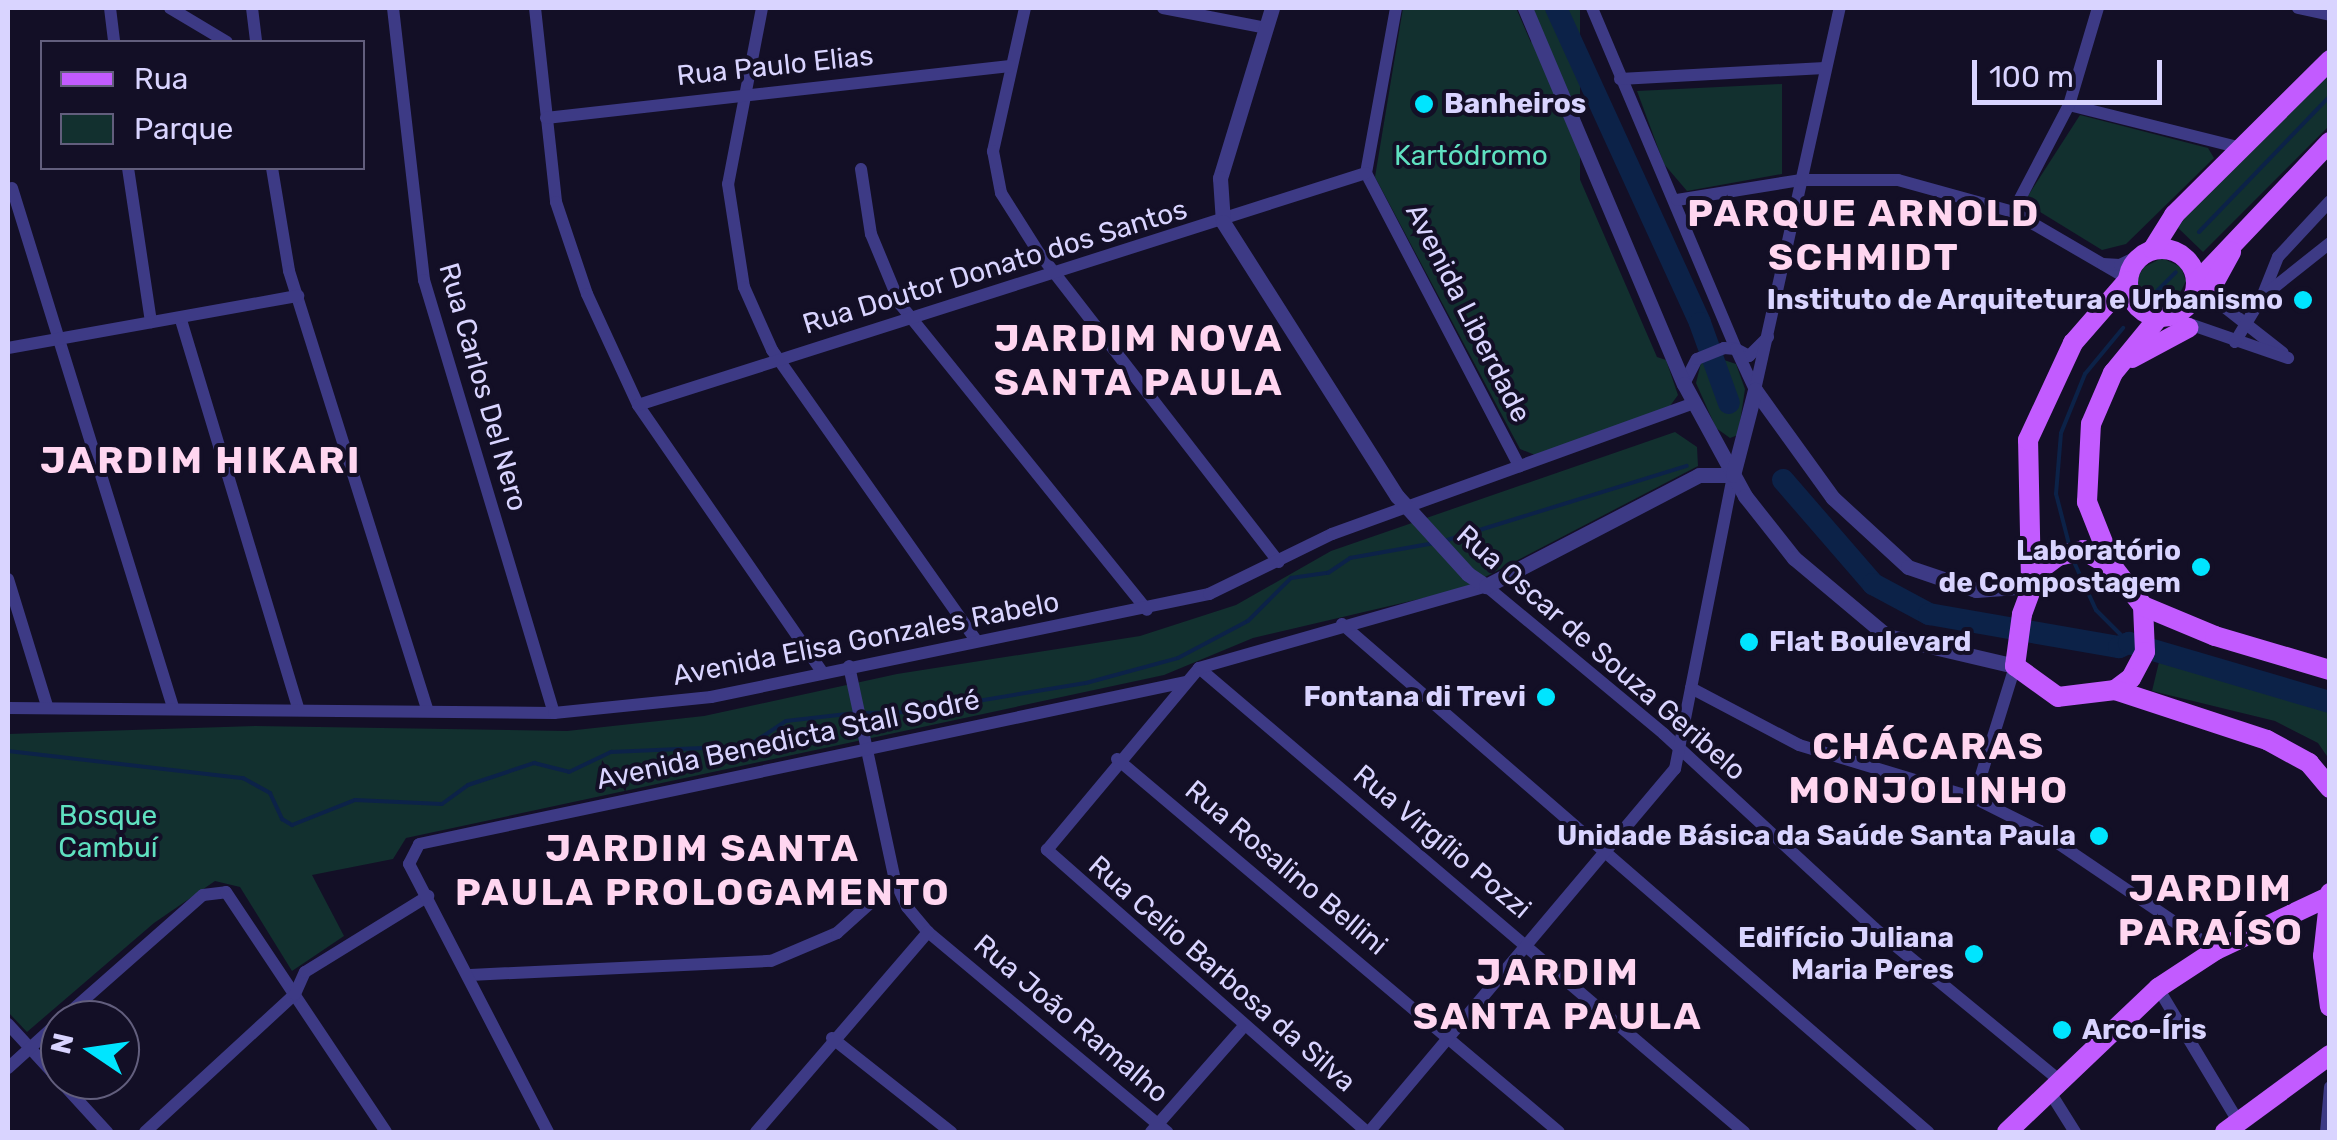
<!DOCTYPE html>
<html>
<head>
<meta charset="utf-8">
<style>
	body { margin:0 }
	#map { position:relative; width:2337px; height:1140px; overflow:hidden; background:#130f26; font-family:Rubik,sans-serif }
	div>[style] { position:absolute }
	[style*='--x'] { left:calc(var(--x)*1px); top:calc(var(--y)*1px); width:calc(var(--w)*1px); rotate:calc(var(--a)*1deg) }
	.green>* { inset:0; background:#12302f; transform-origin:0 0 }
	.stream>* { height:4px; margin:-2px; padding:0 2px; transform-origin:2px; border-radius:2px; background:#0c2248 }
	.river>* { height:22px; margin:-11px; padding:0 11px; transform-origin:11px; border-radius:11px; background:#0c2248 }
	.minor>* { height:12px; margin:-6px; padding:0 6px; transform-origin:6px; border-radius:6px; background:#3d3a85 }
	.tertiary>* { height:15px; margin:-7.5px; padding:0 7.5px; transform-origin:7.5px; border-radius:7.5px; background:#3d3a85 }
	.primary>* { height:20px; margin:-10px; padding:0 10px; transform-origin:10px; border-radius:10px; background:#c25bff }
	.primary>.ring { margin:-10px; padding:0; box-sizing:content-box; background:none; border:20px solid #c25bff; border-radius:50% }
	.dots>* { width:28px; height:28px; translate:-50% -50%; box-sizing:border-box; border:5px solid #130f26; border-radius:50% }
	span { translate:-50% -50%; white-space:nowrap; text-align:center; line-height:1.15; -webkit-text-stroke:8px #130f26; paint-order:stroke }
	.street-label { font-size:28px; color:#d9d4ff }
	.poi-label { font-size:28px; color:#d9d4ff; font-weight:700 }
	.left { translate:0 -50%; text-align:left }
	.right { translate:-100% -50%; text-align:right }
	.park-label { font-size:28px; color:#5fe0c0 }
	.district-label { font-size:38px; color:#ffd6f0; font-weight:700; letter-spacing:2.5px }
	.frame { position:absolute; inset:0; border:10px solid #d9d4ff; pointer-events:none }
	.legend { position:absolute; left:40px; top:40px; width:325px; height:130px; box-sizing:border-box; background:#130f26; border:2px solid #625e7d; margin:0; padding:12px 18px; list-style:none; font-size:30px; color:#d9d4ff }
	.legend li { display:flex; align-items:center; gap:20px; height:50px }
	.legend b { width:50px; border:2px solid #625e7d }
	.north { position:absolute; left:40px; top:1000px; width:100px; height:100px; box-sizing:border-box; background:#130f26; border:2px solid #625e7d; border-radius:50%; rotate:283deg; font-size:28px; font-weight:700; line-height:40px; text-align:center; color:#d9d4ff }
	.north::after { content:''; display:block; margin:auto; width:35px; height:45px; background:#00e5ff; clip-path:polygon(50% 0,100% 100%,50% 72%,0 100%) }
	.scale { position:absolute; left:1972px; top:60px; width:190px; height:45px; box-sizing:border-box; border:5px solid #d9d4ff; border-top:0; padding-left:12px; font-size:30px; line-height:35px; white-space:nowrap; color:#d9d4ff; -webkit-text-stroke:8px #130f26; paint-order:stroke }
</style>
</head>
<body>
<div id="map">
	<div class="green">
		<i style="clip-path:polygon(1403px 8px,1516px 8px,1574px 142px,1565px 145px,1657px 357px,1666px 360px,1678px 395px,1667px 410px,1535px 455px,1520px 449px,1375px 177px)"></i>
		<i style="left:1531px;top:8px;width:49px;height:337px"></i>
		<i style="clip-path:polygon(2329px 66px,2329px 126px,2203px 252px,2174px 224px)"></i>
		<i style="clip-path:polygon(1782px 84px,1782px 174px,1687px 191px,1664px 164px,1637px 91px)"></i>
		<i style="clip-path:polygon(2080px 115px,2208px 148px,2214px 158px,2126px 244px,2102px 250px,2024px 202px)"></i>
		<i style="clip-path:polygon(2162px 258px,2181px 267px,2186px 281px,2176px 301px,2154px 307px,2139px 299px,2135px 282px,2144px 267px)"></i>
		<i style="clip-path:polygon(1715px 357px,1736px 364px,1745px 389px,1738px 435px,1730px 438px,1716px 428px,1696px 383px,1701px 363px)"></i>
		<i style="clip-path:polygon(1675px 432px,1697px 447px,1698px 466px,1462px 589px,1253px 638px,1164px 675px,406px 838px,393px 859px,312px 875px,344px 936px,292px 971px,240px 887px,215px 881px,154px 923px,27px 1032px,8px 1012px,8px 734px,255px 726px,567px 731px,704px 716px,897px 674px,1140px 636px,1236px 605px,1331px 551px)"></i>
		<i style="clip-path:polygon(2159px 662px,2329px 712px,2329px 759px,2318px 743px,2275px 721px,2152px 691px)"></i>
	</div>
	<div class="stream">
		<i style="--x:2199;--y:232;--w:189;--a:-46.1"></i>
		<i style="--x:2151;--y:297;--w:35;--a:-45"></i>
		<i style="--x:1444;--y:541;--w:254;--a:-17.2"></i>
		<i style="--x:2070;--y:548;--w:56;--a:-104.5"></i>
		<i style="--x:2056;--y:494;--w:61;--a:-85.3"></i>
		<i style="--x:2061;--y:433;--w:64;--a:-67.9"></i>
		<i style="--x:2085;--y:374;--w:60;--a:-50.4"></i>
		<i style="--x:2074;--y:562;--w:53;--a:65.4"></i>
		<i style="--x:2096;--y:610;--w:47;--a:45"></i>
		<i style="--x:865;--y:713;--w:47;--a:-1.2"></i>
		<i style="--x:912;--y:712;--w:176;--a:-9.5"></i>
		<i style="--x:1086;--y:683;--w:95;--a:-15.2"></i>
		<i style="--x:1178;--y:658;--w:79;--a:-27.9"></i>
		<i style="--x:1248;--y:621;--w:61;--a:-45"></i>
		<i style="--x:1291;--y:578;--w:37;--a:-8"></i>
		<i style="--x:1328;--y:573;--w:27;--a:-34"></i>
		<i style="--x:1350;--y:558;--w:86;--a:-10"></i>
		<i style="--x:8;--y:751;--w:237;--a:6.6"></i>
		<i style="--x:243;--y:778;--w:31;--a:29"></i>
		<i style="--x:270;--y:793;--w:29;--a:65"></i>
		<i style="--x:282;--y:819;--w:12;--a:31"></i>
		<i style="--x:292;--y:825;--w:68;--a:-21.6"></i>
		<i style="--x:355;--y:800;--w:87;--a:2.6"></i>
		<i style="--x:442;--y:804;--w:32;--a:-36"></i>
		<i style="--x:468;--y:785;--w:70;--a:-18.4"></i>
		<i style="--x:534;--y:763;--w:36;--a:14"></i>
		<i style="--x:569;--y:772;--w:47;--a:-25.5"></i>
		<i style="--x:611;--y:752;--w:137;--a:-2.5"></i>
		<i style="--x:748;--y:746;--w:45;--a:-33.3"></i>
		<i style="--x:786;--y:721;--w:70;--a:-6.5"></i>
	</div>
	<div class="river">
		<i style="--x:1556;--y:8;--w:346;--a:65.4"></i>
		<i style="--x:1700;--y:323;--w:85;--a:70.1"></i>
		<i style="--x:1783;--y:480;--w:138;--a:49.1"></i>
		<i style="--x:1873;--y:584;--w:64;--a:28.2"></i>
		<i style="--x:1929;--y:614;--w:193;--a:9.9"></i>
		<i style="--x:2119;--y:647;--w:11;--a:-22"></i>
		<i style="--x:2129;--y:643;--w:209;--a:16.4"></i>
	</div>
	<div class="minor">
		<i style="--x:110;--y:8;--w:34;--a:83"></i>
		<i style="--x:170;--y:8;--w:66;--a:30.8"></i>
		<i style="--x:252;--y:8;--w:34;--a:83"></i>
		<i style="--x:393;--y:8;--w:274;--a:83.5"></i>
		<i style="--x:424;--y:280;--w:452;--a:73.3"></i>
		<i style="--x:535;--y:8;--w:195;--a:83.8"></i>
		<i style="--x:556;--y:202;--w:97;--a:71.4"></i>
		<i style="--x:587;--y:294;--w:122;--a:65.3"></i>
		<i style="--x:638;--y:405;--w:326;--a:55.4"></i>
		<i style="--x:762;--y:8;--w:179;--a:100.9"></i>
		<i style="--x:728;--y:184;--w:104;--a:81.2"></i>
		<i style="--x:744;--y:287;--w:69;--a:66"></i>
		<i style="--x:772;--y:350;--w:353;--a:54.9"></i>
		<i style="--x:1025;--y:8;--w:147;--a:102.6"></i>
		<i style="--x:993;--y:151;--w:43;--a:79.2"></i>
		<i style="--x:1001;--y:193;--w:71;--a:57.7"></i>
		<i style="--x:1039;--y:253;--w:391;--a:52.2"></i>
		<i style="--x:1163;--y:8;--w:106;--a:10.9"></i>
		<i style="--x:1396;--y:8;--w:168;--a:100.3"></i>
		<i style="--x:1366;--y:173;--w:331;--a:62.4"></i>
		<i style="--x:1592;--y:8;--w:370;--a:67.1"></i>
		<i style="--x:1736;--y:349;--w:15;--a:28"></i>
		<i style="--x:1749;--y:356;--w:27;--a:-45"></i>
		<i style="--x:2298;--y:8;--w:33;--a:12"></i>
		<i style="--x:1620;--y:79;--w:205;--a:-3.1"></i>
		<i style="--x:2069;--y:105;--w:177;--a:14"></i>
		<i style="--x:546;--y:118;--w:467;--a:-6.4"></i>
		<i style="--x:128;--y:168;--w:156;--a:81.5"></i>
		<i style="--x:272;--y:168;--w:104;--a:80.6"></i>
		<i style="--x:289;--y:271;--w:461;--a:72.5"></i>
		<i style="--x:861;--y:169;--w:66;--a:81.3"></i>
		<i style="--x:871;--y:234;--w:76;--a:67.5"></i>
		<i style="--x:900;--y:304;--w:393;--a:51.1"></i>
		<i style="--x:12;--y:188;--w:543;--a:72.77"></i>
		<i style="--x:1677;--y:200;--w:126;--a:-9.2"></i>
		<i style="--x:1801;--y:180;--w:97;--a:0"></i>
		<i style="--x:1898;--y:180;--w:119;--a:15.5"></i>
		<i style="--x:2013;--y:212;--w:133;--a:30.2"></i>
		<i style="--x:2013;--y:212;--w:121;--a:-62.4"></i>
		<i style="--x:2069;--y:105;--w:101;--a:-73.4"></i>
		<i style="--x:2103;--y:264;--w:17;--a:3"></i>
		<i style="--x:2120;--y:265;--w:25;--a:-26"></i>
		<i style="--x:2204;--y:291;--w:100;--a:38.1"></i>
		<i style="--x:2262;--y:297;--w:43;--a:-68.2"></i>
		<i style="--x:2278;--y:257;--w:76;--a:-47.1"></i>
		<i style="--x:2169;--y:317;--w:126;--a:19"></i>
		<i style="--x:181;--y:320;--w:405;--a:73.2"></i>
		<i style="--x:2235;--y:342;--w:52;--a:-59"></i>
		<i style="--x:2262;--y:297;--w:87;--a:-38.5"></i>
		<i style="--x:8;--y:348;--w:295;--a:-10.2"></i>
		<i style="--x:1684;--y:384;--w:28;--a:-63"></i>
		<i style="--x:1697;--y:359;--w:29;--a:-22"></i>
		<i style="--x:1724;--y:348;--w:12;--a:5"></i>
		<i style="--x:1736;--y:349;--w:45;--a:65.1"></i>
		<i style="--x:1755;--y:390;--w:391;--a:-77.5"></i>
		<i style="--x:638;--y:405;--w:764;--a:-17.68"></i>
		<i style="--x:8;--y:579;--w:133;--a:72.9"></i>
		<i style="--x:1342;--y:624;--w:776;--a:40.92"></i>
		<i style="--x:849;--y:666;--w:220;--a:77.9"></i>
		<i style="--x:895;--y:881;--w:29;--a:65"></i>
		<i style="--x:907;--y:907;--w:33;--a:50"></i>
		<i style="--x:928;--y:932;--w:312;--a:39.9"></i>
		<i style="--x:1199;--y:668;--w:716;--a:40.41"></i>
		<i style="--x:1691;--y:688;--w:122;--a:27.8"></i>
		<i style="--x:1799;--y:745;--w:183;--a:16.8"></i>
		<i style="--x:1974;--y:798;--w:74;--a:26.6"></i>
		<i style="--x:2040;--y:831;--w:212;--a:34.1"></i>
		<i style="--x:8;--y:708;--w:546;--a:0.52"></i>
		<i style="--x:554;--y:713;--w:158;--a:-5.8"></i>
		<i style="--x:711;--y:697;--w:509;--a:-11.69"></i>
		<i style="--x:1209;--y:594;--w:137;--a:-26"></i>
		<i style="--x:1332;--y:534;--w:384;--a:-19.9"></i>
		<i style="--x:1117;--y:759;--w:578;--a:40.16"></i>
		<i style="--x:1974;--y:798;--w:138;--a:-72.7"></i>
		<i style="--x:470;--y:975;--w:301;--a:-2.7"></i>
		<i style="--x:771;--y:961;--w:72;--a:-23"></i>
		<i style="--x:837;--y:933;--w:78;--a:-41.9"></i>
		<i style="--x:2158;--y:988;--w:155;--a:59"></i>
		<i style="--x:61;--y:1020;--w:189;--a:-41.4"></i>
		<i style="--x:203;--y:895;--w:23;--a:-7"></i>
		<i style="--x:226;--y:892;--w:288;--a:56.3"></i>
		<i style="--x:8;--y:1024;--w:147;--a:47.5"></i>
		<i style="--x:832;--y:1038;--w:152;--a:38.3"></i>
		<i style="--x:8;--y:1068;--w:70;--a:-42.1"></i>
		<i style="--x:2048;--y:1089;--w:51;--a:57.9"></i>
		<i style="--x:145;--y:1132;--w:204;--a:-42.6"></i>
		<i style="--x:295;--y:994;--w:24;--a:-66"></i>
		<i style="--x:305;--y:972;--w:145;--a:-31.7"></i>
		<i style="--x:548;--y:1132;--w:302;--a:-117.4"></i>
		<i style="--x:409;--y:864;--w:22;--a:-63"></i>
		<i style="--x:419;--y:844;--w:783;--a:-11.94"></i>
		<i style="--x:756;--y:1132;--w:264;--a:-49.3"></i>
		<i style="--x:1151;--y:1132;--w:142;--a:-48.7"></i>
		<i style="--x:1367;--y:1132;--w:427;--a:-138.6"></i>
		<i style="--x:1047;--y:850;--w:237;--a:-50.1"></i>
		<i style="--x:1199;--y:668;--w:298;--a:-15.9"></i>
		<i style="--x:1486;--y:586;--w:231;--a:39.7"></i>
		<i style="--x:1664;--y:734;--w:286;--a:42.7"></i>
		<i style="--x:1874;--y:928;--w:238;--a:39.4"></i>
		<i style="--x:1369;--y:1132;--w:475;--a:-49.9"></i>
		<i style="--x:1675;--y:769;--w:300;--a:-78.8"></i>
		<i style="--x:2326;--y:1132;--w:45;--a:-84.9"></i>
	</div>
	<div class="tertiary">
		<i style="--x:1272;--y:8;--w:178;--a:107"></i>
		<i style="--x:1220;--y:178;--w:44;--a:86.1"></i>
		<i style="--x:1223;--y:222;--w:325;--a:57.6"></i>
		<i style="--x:1397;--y:496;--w:105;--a:47.7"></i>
		<i style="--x:1468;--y:574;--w:22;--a:34"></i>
		<i style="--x:1486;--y:586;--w:240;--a:-27.5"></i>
		<i style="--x:1699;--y:475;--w:34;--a:0"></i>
		<i style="--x:1525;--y:8;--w:408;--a:67.1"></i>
		<i style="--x:1684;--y:384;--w:128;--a:61.4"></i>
		<i style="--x:1745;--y:496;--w:79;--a:51.7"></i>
		<i style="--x:1794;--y:558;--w:121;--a:40"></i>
		<i style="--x:1887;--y:636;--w:131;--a:13.2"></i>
		<i style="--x:1755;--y:390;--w:133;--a:54.2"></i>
		<i style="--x:1833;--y:498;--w:102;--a:42.6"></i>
		<i style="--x:1908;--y:567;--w:72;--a:18.7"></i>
		<i style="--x:1976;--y:590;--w:54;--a:-4.2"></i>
		<i style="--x:1733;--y:475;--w:88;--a:-75.5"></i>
	</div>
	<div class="primary">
		<i class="ring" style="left:2128px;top:249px;width:48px;height:48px"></i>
		<i style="--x:2153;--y:249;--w:40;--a:-58"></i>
		<i style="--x:2174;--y:215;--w:220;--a:-44.8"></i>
		<i style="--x:2197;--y:282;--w:193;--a:-46.5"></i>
		<i style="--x:2208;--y:294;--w:48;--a:-61.3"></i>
		<i style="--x:2132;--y:358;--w:64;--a:-28.2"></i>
		<i style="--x:2083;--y:550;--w:34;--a:30"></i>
		<i style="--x:2113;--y:567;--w:49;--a:52.4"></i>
		<i style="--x:2143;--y:606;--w:46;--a:87.5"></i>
		<i style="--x:2145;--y:652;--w:30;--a:118"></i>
		<i style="--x:2131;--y:678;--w:20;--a:143"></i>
		<i style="--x:2115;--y:690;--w:57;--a:173"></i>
		<i style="--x:2058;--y:697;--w:53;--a:-144.2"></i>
		<i style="--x:2015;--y:666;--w:52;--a:-82.3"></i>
		<i style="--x:2022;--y:614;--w:46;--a:-69.6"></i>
		<i style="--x:2038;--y:571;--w:25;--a:-37"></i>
		<i style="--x:2058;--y:556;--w:26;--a:-13"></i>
		<i style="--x:2112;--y:565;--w:68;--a:-111.6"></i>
		<i style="--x:2087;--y:502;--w:78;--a:-87.1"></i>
		<i style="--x:2091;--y:424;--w:56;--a:-66.7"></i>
		<i style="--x:2113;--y:373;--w:72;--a:-50.6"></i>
		<i style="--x:2031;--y:581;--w:141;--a:-91.2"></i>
		<i style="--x:2028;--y:440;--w:107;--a:-65.1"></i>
		<i style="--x:2073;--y:343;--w:82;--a:-48.9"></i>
		<i style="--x:2143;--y:606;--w:78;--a:22.6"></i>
		<i style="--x:2215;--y:636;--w:120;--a:16.5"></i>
		<i style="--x:2115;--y:690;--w:160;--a:18.2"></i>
		<i style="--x:2267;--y:740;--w:48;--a:28.7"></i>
		<i style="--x:2309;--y:763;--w:33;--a:50"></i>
		<i style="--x:2330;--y:893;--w:63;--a:96.3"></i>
		<i style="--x:2323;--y:956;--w:51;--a:82.2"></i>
		<i style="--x:2007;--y:1132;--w:209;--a:-43.6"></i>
		<i style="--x:2158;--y:988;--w:69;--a:-33.2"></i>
		<i style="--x:2216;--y:950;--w:124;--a:-25.3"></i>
		<i style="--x:2225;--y:1132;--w:130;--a:-36.3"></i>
	</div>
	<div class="dots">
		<i style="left:1424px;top:104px;background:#00e5ff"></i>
		<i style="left:2303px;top:300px;background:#00e5ff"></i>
		<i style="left:2201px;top:567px;background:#00e5ff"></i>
		<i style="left:1749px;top:642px;background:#00e5ff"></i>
		<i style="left:1546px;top:697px;background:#00e5ff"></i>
		<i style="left:2099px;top:836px;background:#00e5ff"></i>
		<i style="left:1974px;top:954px;background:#00e5ff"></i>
		<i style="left:2062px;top:1030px;background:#00e5ff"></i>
	</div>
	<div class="street-label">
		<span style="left:775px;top:66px;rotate:-6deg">Rua Paulo Elias</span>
		<span style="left:995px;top:267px;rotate:-17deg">Rua Doutor Donato dos Santos</span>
		<span style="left:1468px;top:313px;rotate:63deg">Avenida Liberdade</span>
		<span style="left:483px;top:387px;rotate:74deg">Rua Carlos Del Nero</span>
		<span style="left:866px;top:639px;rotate:-11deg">Avenida Elisa Gonzales Rabelo</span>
		<span style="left:1601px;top:653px;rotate:41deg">Rua Oscar de Souza Geribelo</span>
		<span style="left:788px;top:740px;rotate:-12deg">Avenida Benedicta Stall Sodré</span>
		<span style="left:1442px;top:842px;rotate:40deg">Rua Virgílio Pozzi</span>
		<span style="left:1286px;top:868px;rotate:40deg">Rua Rosalino Bellini</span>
		<span style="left:1222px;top:974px;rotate:41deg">Rua Celio Barbosa da Silva</span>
		<span style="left:1071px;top:1019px;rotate:40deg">Rua João Ramalho</span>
	</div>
	<div class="poi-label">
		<span class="left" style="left:1444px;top:104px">Banheiros</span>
		<span class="right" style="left:2283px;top:300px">Instituto de Arquitetura e Urbanismo</span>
		<span class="right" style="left:2181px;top:567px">Laboratório<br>de Compostagem</span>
		<span class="left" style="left:1769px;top:642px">Flat Boulevard</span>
		<span class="right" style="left:1526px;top:697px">Fontana di Trevi</span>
		<span class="right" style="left:2076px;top:836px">Unidade Básica da Saúde Santa Paula</span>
		<span class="right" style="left:1954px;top:954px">Edifício Juliana<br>Maria Peres</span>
		<span class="left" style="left:2082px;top:1030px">Arco-Íris</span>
	</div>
	<div class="park-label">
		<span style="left:1471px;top:156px">Kartódromo</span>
		<span style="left:108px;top:832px">Bosque<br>Cambuí</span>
	</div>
	<div class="district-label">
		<span style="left:1864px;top:236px">PARQUE ARNOLD<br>SCHMIDT</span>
		<span style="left:1139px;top:361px">JARDIM NOVA<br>SANTA PAULA</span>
		<span style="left:201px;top:461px">JARDIM HIKARI</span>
		<span style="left:1929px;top:769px">CHÁCARAS<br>MONJOLINHO</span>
		<span style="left:703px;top:871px">JARDIM SANTA<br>PAULA PROLOGAMENTO</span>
		<span style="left:2211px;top:911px">JARDIM<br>PARAÍSO</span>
		<span style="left:1558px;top:995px">JARDIM<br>SANTA PAULA</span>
	</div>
	<div class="frame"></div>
	<ul class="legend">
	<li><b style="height:12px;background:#c25bff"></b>Rua</li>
	<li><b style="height:28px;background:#12302f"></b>Parque</li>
	</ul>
	<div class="north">N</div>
	<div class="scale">100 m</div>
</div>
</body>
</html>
